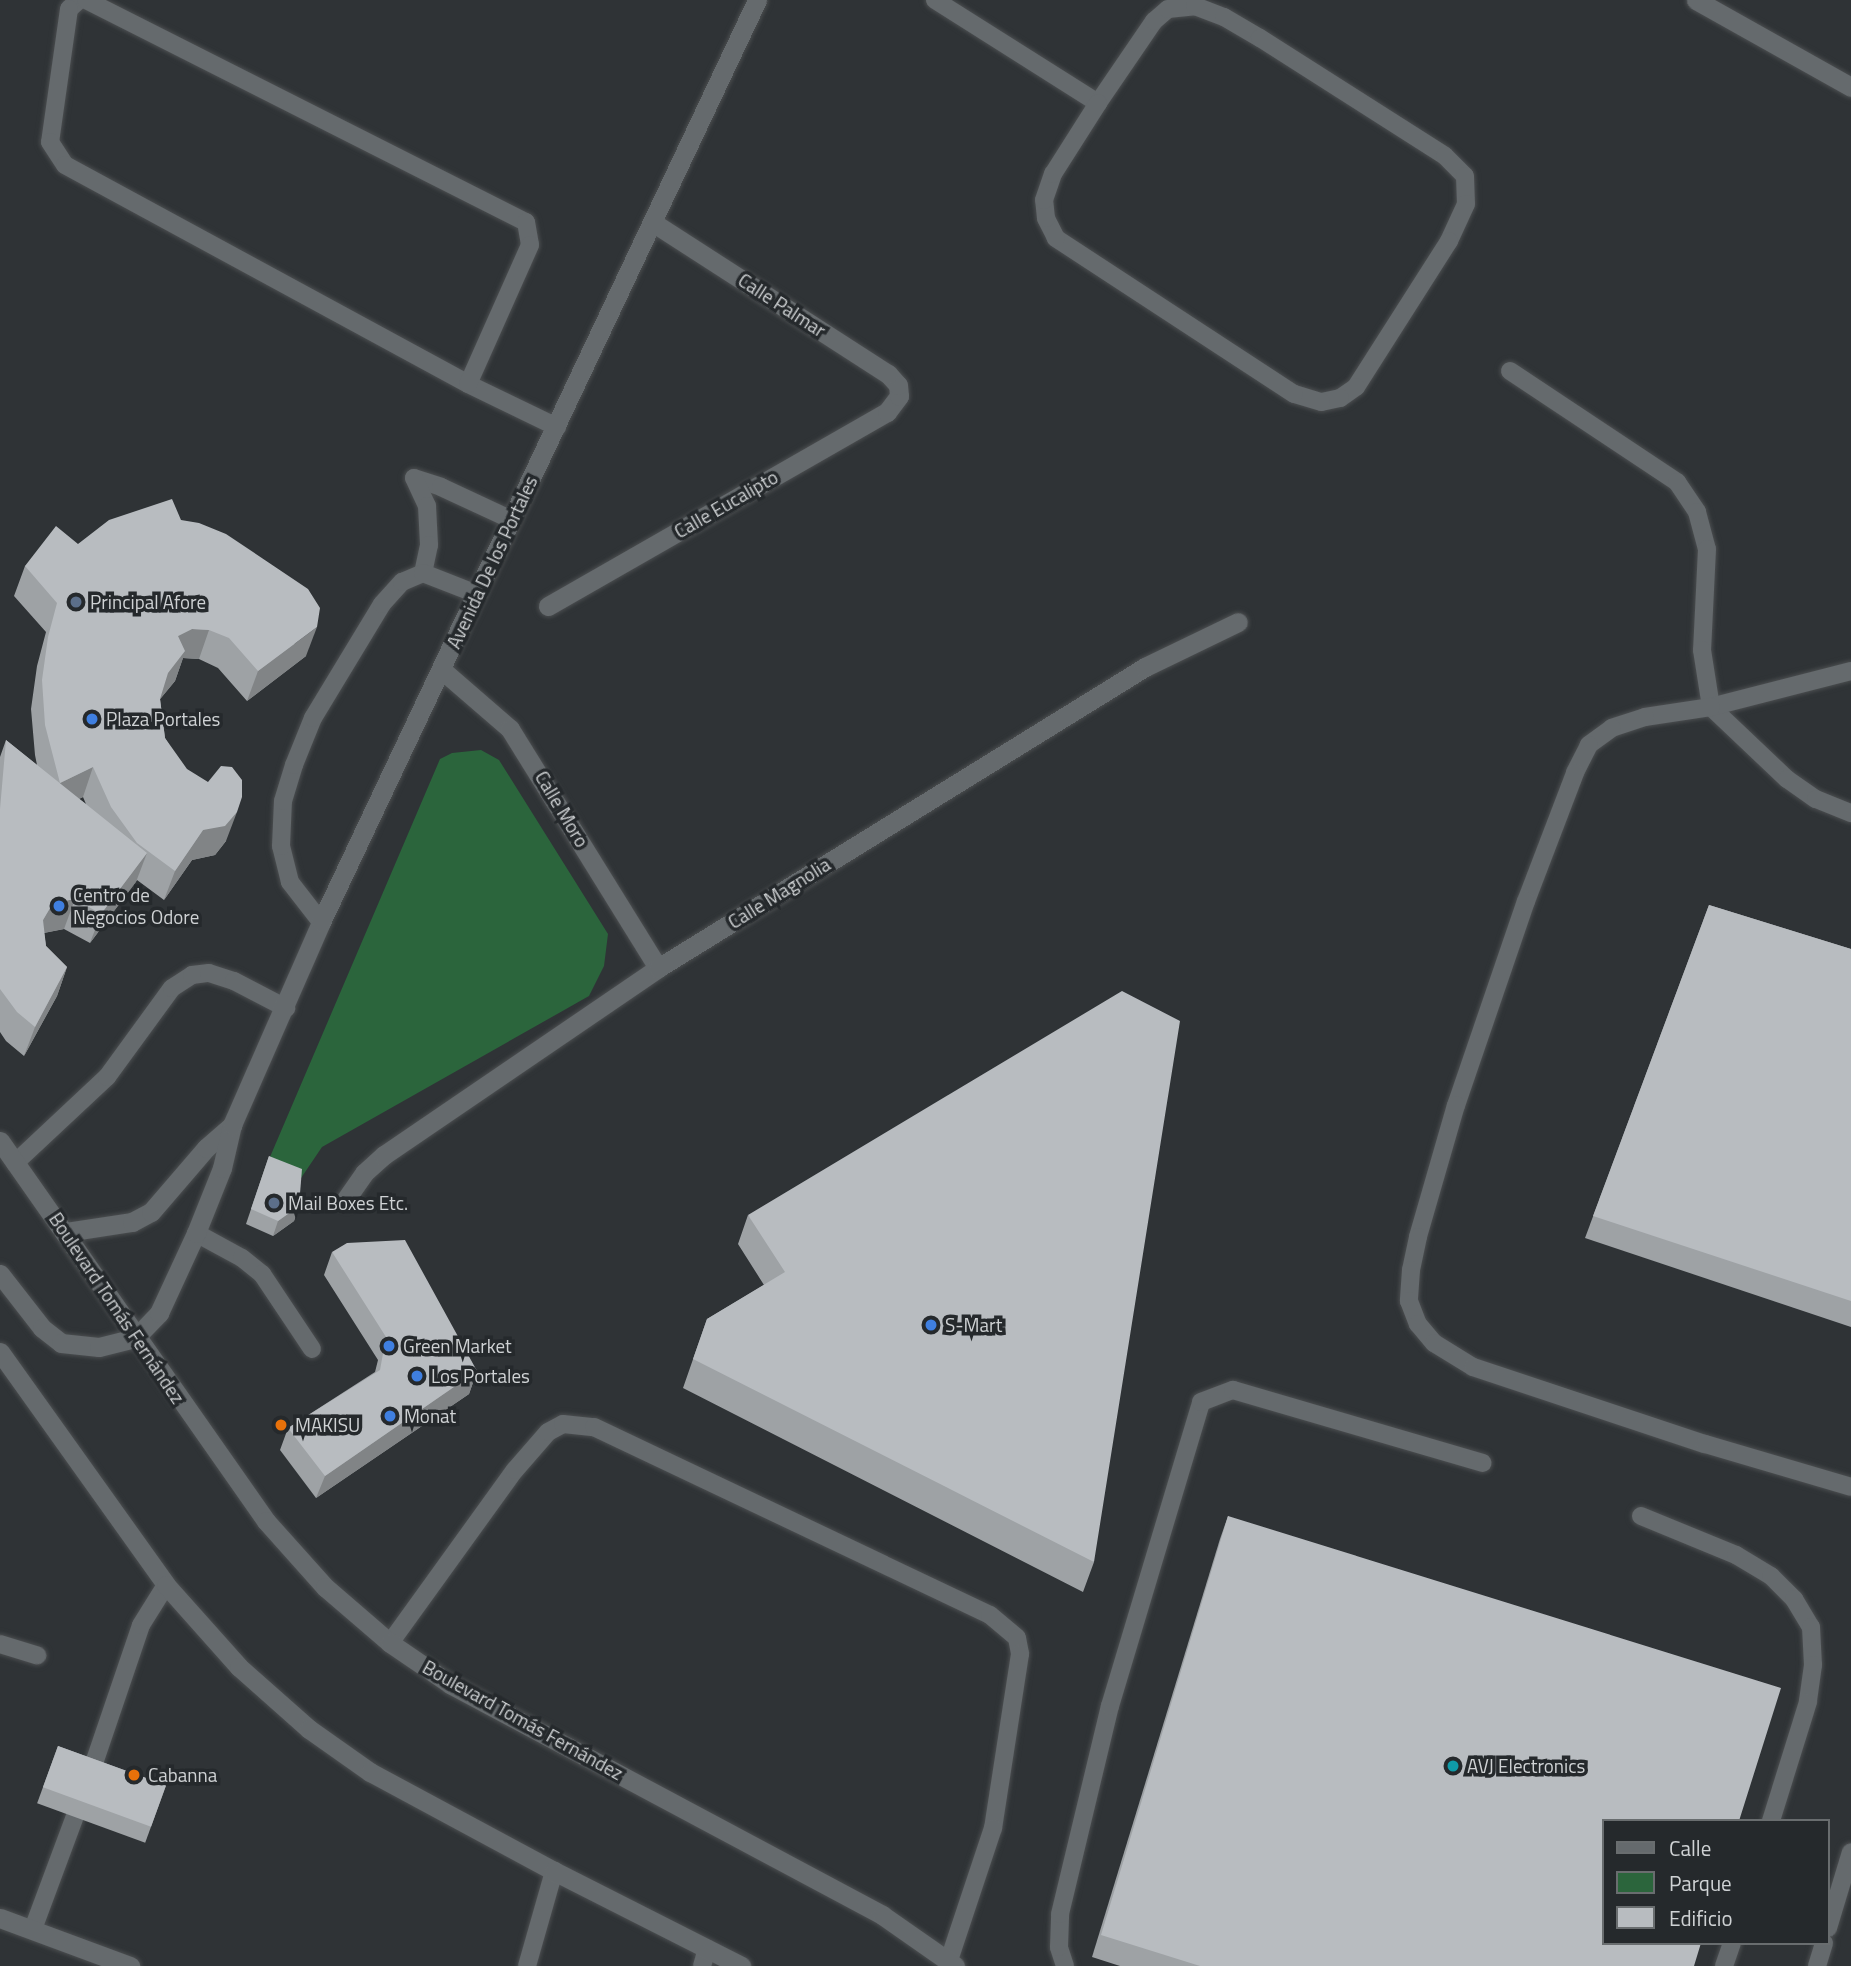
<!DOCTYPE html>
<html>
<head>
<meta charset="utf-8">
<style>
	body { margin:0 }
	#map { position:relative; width:1851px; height:1966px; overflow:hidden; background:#2f3336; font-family:"Titillium Web",sans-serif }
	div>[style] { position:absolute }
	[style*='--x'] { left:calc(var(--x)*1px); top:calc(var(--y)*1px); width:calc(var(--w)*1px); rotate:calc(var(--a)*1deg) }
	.green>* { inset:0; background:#2b653c }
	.roads { filter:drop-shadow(0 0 2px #4b4e50) drop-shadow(0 0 2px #4b4e50) }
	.service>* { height:18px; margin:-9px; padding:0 9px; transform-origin:9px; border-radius:9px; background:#656a6d }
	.minor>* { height:19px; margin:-9.5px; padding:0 9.5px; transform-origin:9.5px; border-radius:9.5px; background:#656a6d }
	.tertiary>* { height:19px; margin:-9.5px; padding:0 9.5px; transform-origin:9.5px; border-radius:9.5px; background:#656a6d }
	.secondary>* { height:19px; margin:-9.5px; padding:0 9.5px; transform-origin:9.5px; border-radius:9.5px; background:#656a6d }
	.wall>* { inset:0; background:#9ea2a5; transform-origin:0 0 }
	.shaded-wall>* { inset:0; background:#818486 }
	.building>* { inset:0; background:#b8bcc0; transform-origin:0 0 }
	.dots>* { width:19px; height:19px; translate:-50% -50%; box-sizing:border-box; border:4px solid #25292c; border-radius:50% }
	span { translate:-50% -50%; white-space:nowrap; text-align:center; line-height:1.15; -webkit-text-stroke:7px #25292c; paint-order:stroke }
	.street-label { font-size:19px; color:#cfd2d4 }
	.poi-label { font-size:19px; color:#cfd2d4 }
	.left { translate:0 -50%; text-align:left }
	.legend { position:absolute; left:1602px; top:1819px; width:228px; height:126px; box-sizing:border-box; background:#25292c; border:2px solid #696d6f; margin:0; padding:9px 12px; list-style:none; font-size:21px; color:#cfd2d4 }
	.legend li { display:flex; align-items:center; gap:14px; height:35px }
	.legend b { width:35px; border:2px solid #696d6f }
</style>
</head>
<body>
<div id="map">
	<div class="green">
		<i style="clip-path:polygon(481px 750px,499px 760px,608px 934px,604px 966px,589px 996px,322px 1147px,297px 1184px,264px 1171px,440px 759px,452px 753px)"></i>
	</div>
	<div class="roads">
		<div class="service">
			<i style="--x:79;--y:0;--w:13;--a:138"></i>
			<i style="--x:69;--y:9;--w:134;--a:98.1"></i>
			<i style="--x:50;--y:142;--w:27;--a:57"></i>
			<i style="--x:65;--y:165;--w:459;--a:28.5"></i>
			<i style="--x:468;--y:384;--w:99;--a:25.8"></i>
			<i style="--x:86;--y:0;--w:493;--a:26.8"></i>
			<i style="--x:526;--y:222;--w:23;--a:80"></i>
			<i style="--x:530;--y:245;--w:152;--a:114"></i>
			<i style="--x:935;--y:0;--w:193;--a:32.3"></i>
			<i style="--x:1098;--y:103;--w:99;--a:-55.7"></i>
			<i style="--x:1154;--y:21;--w:18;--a:-41"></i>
			<i style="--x:1168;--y:9;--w:27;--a:-6"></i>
			<i style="--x:1195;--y:6;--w:31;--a:21"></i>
			<i style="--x:1224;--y:17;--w:42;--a:30.3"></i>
			<i style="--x:1260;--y:38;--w:219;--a:32.5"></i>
			<i style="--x:1445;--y:156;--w:28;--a:45"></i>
			<i style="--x:1465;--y:176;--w:28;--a:88"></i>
			<i style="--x:1466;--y:204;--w:41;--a:114.7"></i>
			<i style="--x:1449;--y:241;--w:173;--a:122.5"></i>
			<i style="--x:1356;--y:387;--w:19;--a:145"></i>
			<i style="--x:1340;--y:398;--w:19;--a:168"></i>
			<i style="--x:1321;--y:402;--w:28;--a:-163"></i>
			<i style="--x:1294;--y:394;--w:285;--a:-146.8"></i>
			<i style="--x:1056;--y:238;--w:22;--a:-117"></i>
			<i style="--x:1046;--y:218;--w:18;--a:-96"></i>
			<i style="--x:1044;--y:200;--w:28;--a:-71"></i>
			<i style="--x:1053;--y:174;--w:84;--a:-57.6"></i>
			<i style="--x:1510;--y:371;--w:201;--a:33.6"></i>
			<i style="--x:1677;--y:482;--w:36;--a:56"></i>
			<i style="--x:1697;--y:512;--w:38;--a:75"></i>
			<i style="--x:1707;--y:549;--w:101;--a:92.8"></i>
			<i style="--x:1702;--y:650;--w:58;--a:81"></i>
			<i style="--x:1711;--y:707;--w:105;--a:43.5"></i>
			<i style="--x:1787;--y:779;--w:35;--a:35"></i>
			<i style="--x:1816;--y:799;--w:38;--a:22"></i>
			<i style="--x:414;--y:478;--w:28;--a:18"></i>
			<i style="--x:441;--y:487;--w:78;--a:24.9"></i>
			<i style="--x:414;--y:478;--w:31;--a:65"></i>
			<i style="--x:427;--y:506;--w:39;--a:87"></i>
			<i style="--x:429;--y:545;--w:29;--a:102"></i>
			<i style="--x:1851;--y:671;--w:145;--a:165.6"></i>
			<i style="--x:1711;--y:707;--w:67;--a:171.4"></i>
			<i style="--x:1645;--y:717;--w:35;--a:162"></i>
			<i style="--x:1612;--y:728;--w:29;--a:144"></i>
			<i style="--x:1589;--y:745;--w:31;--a:117"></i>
			<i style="--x:1575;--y:773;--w:137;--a:110.9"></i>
			<i style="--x:1526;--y:901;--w:216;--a:108.9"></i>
			<i style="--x:1456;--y:1105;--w:137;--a:106.1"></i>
			<i style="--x:1418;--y:1237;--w:34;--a:102"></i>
			<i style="--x:1411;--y:1270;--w:31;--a:94"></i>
			<i style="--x:1409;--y:1301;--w:25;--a:69"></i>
			<i style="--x:1418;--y:1324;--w:25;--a:50"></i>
			<i style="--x:1434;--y:1343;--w:46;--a:31.6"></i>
			<i style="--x:1473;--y:1367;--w:244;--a:18.4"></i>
			<i style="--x:1705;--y:1444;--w:152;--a:16.4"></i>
			<i style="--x:321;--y:922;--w:51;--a:-127.8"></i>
			<i style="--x:290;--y:882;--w:37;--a:-104"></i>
			<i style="--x:281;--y:846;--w:45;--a:-87.5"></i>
			<i style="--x:283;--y:801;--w:38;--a:-73"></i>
			<i style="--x:294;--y:765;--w:51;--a:-68"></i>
			<i style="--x:313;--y:718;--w:133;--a:-58.8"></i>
			<i style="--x:382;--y:604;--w:30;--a:-48"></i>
			<i style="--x:402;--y:582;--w:23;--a:-23"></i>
			<i style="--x:423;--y:573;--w:58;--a:21.3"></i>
			<i style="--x:15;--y:1163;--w:126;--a:-43.1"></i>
			<i style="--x:107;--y:1077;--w:110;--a:-53.9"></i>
			<i style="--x:172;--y:988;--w:24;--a:-33"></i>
			<i style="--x:192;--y:975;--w:17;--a:-7"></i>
			<i style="--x:209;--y:973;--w:26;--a:18"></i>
			<i style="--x:234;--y:981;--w:59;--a:27.4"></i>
			<i style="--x:196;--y:1233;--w:52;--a:28.5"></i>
			<i style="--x:242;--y:1258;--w:26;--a:39"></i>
			<i style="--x:262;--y:1274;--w:90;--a:56.3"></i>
			<i style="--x:1641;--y:1516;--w:103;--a:22.3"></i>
			<i style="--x:1736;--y:1555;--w:41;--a:31"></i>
			<i style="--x:1771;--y:1576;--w:33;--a:45"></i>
			<i style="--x:1794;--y:1599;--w:33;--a:59"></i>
			<i style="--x:1811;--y:1627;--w:38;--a:87"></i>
			<i style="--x:1813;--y:1665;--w:37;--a:98"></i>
			<i style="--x:1808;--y:1702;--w:125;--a:107.3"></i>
			<i style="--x:390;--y:1643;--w:213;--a:-54.2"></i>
			<i style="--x:515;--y:1470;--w:50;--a:-49"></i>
			<i style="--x:548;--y:1432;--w:17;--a:-28"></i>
			<i style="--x:563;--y:1424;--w:31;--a:6"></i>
			<i style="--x:594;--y:1427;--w:438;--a:25.4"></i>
			<i style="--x:990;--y:1615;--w:35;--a:40"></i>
			<i style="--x:1017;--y:1638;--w:16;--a:79"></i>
			<i style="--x:1020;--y:1654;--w:176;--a:98.8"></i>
			<i style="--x:993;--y:1828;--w:139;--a:108.4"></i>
			<i style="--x:0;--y:1644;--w:39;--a:17"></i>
			<i style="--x:90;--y:1775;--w:158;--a:-71.2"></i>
			<i style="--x:141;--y:1625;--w:47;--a:-58"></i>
			<i style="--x:1828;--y:1928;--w:79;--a:-73.2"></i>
			<i style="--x:33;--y:1929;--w:121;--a:-69.6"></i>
			<i style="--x:527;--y:1966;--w:99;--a:-74.1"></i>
			<i style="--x:702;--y:1966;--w:18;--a:-74"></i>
			<i style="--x:1065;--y:1966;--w:20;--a:-108"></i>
			<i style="--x:1059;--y:1947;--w:33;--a:-88"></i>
			<i style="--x:1060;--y:1914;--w:214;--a:-76.5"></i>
			<i style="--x:1110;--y:1706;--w:317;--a:-73.3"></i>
			<i style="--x:1201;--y:1402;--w:34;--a:-21"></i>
			<i style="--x:1233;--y:1390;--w:260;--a:16.3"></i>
			<i style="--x:1724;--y:1966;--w:24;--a:-71"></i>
			<i style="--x:1817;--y:1966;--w:24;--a:-73"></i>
		</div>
		<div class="minor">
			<i style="--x:1696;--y:0;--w:178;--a:29.3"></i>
			<i style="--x:548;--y:606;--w:391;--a:-29.8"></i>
			<i style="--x:887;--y:412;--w:20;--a:-53"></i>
			<i style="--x:899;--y:396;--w:11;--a:-95"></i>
			<i style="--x:898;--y:385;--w:15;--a:-132"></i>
			<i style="--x:888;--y:374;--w:278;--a:-147.2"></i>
			<i style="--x:442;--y:670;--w:90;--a:40.9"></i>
			<i style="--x:510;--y:729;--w:281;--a:58.2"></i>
			<i style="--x:346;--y:1199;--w:32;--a:-55"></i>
			<i style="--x:364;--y:1173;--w:27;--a:-42"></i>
			<i style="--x:384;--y:1155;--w:332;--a:-34.3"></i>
			<i style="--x:658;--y:968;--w:573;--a:-31.72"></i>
			<i style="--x:1145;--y:667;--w:103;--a:-25.8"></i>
		</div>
		<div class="tertiary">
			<i style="--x:66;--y:1232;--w:67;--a:-8.6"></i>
			<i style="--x:132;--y:1222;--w:21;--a:-28"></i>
			<i style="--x:151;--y:1212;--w:84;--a:-49.3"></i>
			<i style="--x:206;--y:1148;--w:35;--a:-41"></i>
			<i style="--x:135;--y:1338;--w:35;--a:-46"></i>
			<i style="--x:159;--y:1313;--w:88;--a:-65.2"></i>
			<i style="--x:196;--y:1233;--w:70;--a:-68.2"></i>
			<i style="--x:222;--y:1168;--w:44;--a:-76.9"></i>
			<i style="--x:232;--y:1125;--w:222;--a:-66.3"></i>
			<i style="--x:321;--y:922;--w:1020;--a:-64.69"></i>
		</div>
		<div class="secondary">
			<i style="--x:0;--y:1141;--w:464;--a:55"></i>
			<i style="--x:266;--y:1521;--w:89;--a:48.2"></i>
			<i style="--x:325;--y:1587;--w:86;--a:40.7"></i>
			<i style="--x:390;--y:1643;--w:73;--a:34.3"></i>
			<i style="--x:450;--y:1684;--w:490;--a:28.1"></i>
			<i style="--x:882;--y:1915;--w:89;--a:34.9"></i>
			<i style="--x:0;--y:1274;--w:68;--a:52.1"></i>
			<i style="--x:42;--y:1328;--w:24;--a:38"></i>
			<i style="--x:61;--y:1343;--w:38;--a:6"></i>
			<i style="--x:99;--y:1347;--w:37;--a:-14"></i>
			<i style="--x:0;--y:1352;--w:286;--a:54.5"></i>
			<i style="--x:166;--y:1585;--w:110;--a:48.3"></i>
			<i style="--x:239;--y:1667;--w:94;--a:41.5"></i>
			<i style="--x:309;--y:1729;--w:75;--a:35.2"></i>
			<i style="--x:370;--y:1772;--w:209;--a:28.3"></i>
			<i style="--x:554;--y:1871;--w:210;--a:26.9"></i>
			<i style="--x:0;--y:1918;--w:139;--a:20.3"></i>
		</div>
	</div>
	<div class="wall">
		<i style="clip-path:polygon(evenodd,181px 520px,306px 656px,247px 701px,218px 668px,199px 659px,183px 658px,175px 681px,160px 699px,165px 738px,226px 841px,215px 855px,192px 860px,164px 900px,137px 880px,90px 943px,64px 929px,44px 933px,46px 946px,67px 967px,57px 996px,24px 1056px,6px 1041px,0 1032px,0 757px,6px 740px,37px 765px,35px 755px,31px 709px,37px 666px,46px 632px,14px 596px,25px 566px,78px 544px,181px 520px,83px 797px,86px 804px,79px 799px,83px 797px)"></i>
		<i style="clip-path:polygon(1709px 905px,1851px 949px,1851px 1327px,1585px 1238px)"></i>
		<i style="clip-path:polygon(269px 1156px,299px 1206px,294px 1221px,273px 1236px,246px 1224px)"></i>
		<i style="clip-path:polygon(748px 1215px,1094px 1562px,1083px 1592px,683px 1388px,707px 1319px,764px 1285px,738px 1244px)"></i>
		<i style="clip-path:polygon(332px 1252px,477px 1371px,469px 1394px,316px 1498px,280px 1450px,288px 1428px,375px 1372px,378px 1360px,324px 1275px)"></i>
		<i style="clip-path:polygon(1228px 1516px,1694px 1966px,1120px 1966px,1092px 1957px,1220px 1539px)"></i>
		<i style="left:58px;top:1746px;width:115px;height:61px;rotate:20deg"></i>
	</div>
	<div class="shaded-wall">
		<i style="clip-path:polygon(317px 627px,306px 656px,247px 701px,258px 671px)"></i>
		<i style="clip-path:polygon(192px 629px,209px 630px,199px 659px,183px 658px,175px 681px,157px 703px,178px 636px)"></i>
		<i style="clip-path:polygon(93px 767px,83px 797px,49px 813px,60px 783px)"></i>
		<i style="clip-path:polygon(237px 812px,226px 841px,215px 855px,192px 860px,164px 900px,175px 871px,203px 830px)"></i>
		<i style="clip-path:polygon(147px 853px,136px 882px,90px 943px,101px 914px)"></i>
		<i style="clip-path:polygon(75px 899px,64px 929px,43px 933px,43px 920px,53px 903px)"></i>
		<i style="clip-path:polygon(67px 967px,57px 996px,24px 1056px,35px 1027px)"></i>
		<i style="clip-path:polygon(299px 1206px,294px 1221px,273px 1236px,278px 1221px)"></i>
		<i style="clip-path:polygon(477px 1371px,469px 1394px,316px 1498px,325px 1476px)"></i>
	</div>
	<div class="building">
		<i style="clip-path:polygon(172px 499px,181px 520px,199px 523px,226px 534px,308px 589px,320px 608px,317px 627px,258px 671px,229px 638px,209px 630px,192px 629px,178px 636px,185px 651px,168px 673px,160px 699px,165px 738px,187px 769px,208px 782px,221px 766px,232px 767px,242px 780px,242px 797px,237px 812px,225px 826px,203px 830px,175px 871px,137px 843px,111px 807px,93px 767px,60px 783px,45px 725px,42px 680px,48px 637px,57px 603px,25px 566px,56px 526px,78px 544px,109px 520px)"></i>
		<i style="clip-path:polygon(6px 740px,147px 853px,101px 914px,75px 899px,53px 903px,43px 920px,46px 946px,67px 967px,35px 1027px,17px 1012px,0 989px,0 809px)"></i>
		<i style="clip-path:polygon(1709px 905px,1851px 949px,1851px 1301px,1593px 1216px)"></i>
		<i style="clip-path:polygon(1122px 991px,1180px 1021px,1094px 1562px,693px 1359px,707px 1319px,785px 1272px,748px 1215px)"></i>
		<i style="clip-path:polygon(269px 1156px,302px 1169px,299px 1206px,278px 1221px,251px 1209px)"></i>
		<i style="clip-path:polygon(405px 1240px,477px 1371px,325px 1476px,288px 1428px,380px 1370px,386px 1337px,332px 1252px,347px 1243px)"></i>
		<i style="clip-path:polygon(1228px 1516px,1781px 1688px,1739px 1821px,1604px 1821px,1604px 1943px,1701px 1943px,1694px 1966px,1200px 1966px,1101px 1935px)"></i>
		<i style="left:58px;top:1746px;width:115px;height:44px;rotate:20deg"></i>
	</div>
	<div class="dots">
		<i style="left:76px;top:602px;background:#5c6f8a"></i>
		<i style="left:92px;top:719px;background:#3f7fe0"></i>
		<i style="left:59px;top:906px;background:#3f7fe0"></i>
		<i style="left:274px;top:1203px;background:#5c6f8a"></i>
		<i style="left:931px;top:1325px;background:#3f7fe0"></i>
		<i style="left:389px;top:1346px;background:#3f7fe0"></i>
		<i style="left:417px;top:1376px;background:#3f7fe0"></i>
		<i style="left:390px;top:1416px;background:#3f7fe0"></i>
		<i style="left:281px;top:1425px;background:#e8710a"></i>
		<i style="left:1453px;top:1766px;background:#0f9aa8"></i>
		<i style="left:134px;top:1775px;background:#e8710a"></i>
	</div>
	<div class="street-label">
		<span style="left:782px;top:305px;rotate:33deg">Calle Palmar</span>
		<span style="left:726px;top:504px;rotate:-30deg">Calle Eucalipto</span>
		<span style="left:492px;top:562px;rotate:-65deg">Avenida De los Portales</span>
		<span style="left:562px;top:809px;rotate:59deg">Calle Moro</span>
		<span style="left:779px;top:893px;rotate:-32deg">Calle Magnolia</span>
		<span style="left:117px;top:1308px;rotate:56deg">Boulevard Tomás Fernández</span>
		<span style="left:523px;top:1720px;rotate:29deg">Boulevard Tomás Fernández</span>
	</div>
	<div class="poi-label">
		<span class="left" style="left:90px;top:602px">Principal Afore</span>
		<span class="left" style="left:106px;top:719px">Plaza Portales</span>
		<span class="left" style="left:73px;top:906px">Centro de<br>Negocios Odore</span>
		<span class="left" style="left:288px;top:1203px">Mail Boxes Etc.</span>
		<span class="left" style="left:945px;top:1325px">S-Mart</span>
		<span class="left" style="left:403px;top:1346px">Green Market</span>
		<span class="left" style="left:431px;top:1376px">Los Portales</span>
		<span class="left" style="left:404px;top:1416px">Monat</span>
		<span class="left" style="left:295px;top:1425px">MAKISU</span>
		<span class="left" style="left:1467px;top:1766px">AVJ Electronics</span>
		<span class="left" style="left:148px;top:1775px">Cabanna</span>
	</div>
	<ul class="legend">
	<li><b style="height:9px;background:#656a6d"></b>Calle</li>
	<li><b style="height:19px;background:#2b653c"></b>Parque</li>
	<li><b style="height:19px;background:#b8bcc0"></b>Edificio</li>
	</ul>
</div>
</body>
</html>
